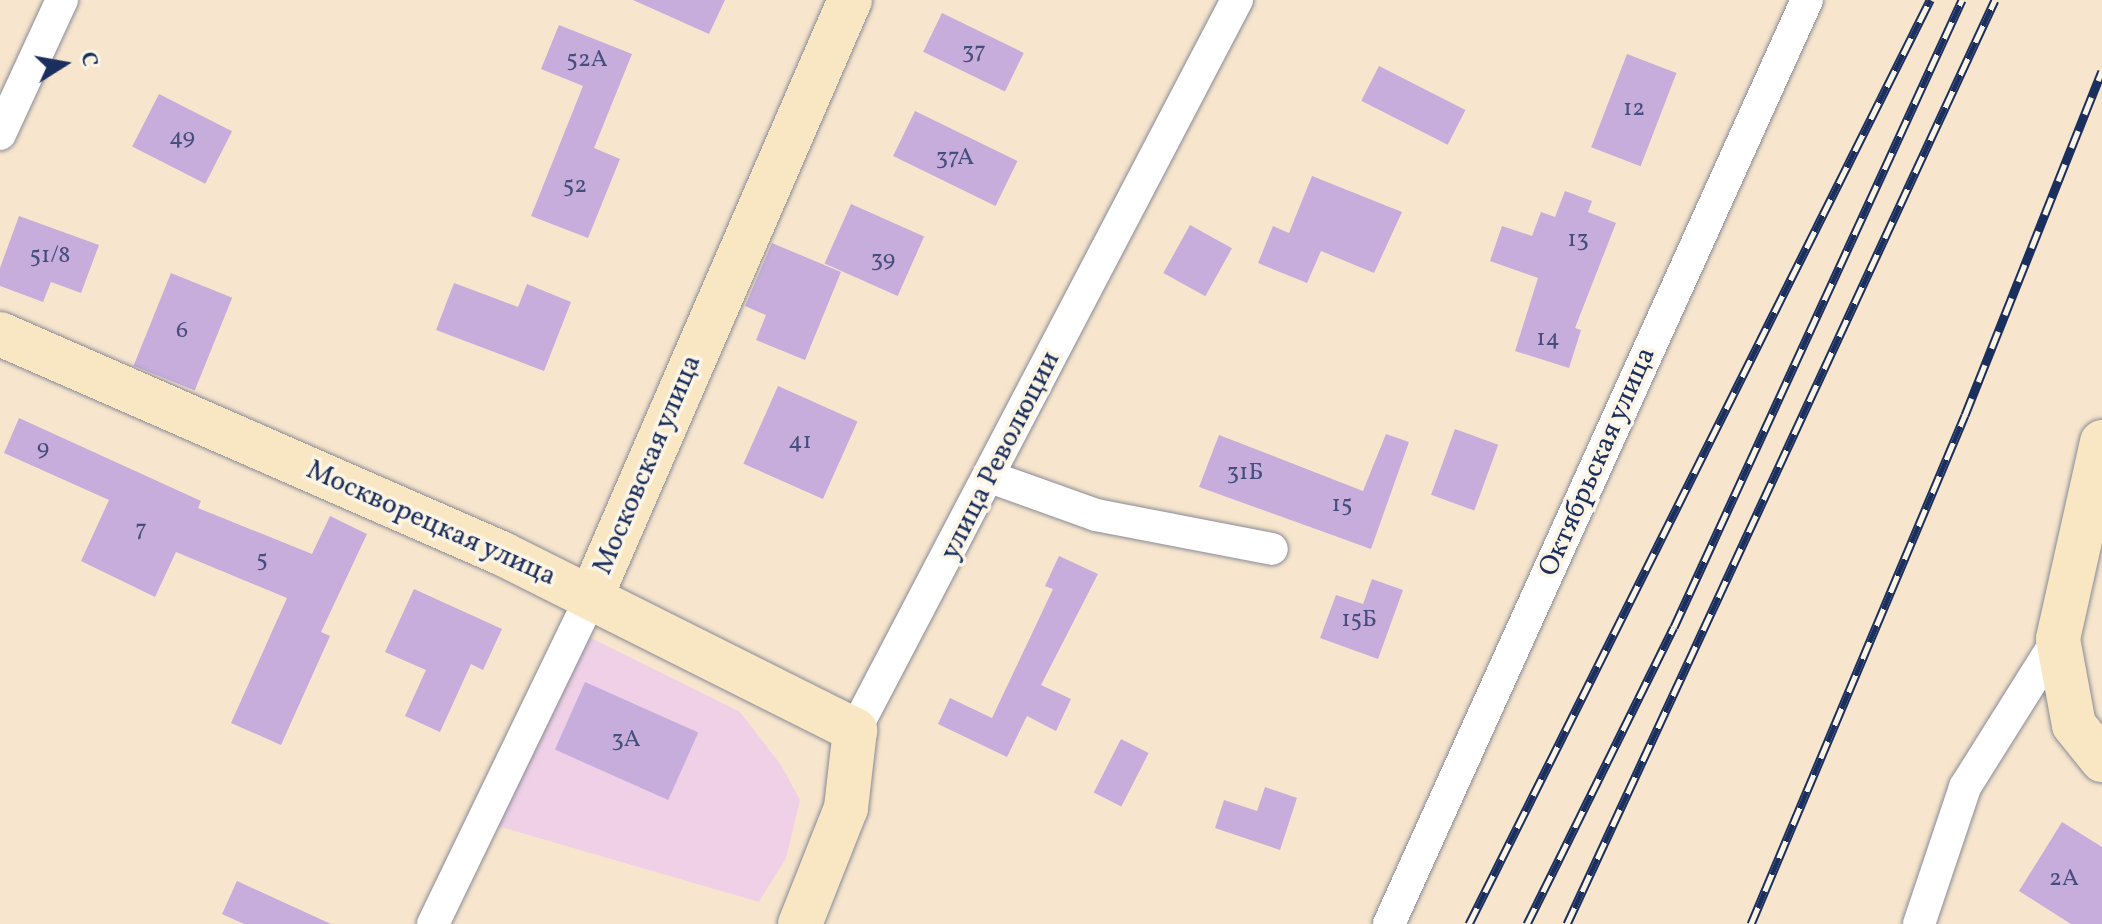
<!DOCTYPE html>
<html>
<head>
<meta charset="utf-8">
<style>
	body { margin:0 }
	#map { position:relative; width:2102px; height:924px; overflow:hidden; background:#f7e6cd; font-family:Vollkorn,serif }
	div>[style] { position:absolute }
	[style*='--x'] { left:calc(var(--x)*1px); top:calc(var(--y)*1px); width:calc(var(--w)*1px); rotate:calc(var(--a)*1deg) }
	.built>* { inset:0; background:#efd0e6 }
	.building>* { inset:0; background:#c6addc; transform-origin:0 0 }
	.roads { filter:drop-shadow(0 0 2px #898a96) drop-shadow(0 0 2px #898a96) }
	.street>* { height:32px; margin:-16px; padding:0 16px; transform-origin:16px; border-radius:16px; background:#fff }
	.secondary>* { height:44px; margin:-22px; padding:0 22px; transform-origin:22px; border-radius:22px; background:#f9e7c3 }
	.rail>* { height:9px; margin-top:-4.5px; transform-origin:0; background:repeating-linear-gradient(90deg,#fcf5e5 0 18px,#1b2f5e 0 36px); box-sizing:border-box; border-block:2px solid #1b2f5e }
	span { translate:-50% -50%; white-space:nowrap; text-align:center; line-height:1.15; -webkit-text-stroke:7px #fcf5e5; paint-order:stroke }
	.number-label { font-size:24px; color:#464e7e }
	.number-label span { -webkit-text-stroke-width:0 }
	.street-label { font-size:28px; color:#1b2f5e }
	.north { position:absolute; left:24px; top:24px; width:80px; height:80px; -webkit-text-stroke:6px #fcf5e5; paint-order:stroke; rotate:79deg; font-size:22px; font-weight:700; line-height:32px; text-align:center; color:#1b2f5e }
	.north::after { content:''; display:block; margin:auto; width:28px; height:36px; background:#1b2f5e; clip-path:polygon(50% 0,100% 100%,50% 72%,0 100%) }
</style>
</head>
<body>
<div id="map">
	<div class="built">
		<i style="clip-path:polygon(585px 635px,740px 712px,781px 765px,800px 800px,786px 858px,759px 902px,494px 825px)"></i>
	</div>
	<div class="building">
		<i style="clip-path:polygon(633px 0,725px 0,709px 34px)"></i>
		<i style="left:942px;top:13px;width:91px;height:43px;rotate:26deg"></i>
		<i style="clip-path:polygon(559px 25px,632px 54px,594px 148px,620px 159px,588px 238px,531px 216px,583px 86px,541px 69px)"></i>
		<i style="left:1627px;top:54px;width:53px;height:100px;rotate:21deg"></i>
		<i style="left:1379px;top:66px;width:97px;height:39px;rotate:27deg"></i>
		<i style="left:159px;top:94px;width:82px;height:59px;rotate:27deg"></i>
		<i style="left:915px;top:111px;width:114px;height:50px;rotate:26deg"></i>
		<i style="clip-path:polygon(1312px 176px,1402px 212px,1374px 273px,1321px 251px,1307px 283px,1258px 263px,1273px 226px,1289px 233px)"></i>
		<i style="clip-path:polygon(1565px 191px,1592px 201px,1588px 212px,1616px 223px,1575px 328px,1581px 330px,1569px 368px,1515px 351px,1538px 278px,1490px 261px,1502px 226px,1532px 236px,1541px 212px,1555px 217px)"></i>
		<i style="left:851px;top:204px;width:80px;height:65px;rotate:24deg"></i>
		<i style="clip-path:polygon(19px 216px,99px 245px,81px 293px,51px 282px,43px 302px,0 286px,0 268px)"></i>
		<i style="left:1190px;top:225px;width:48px;height:55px;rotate:29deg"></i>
		<i style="clip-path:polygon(772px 243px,841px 272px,805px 360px,756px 340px,766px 315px,745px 306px)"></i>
		<i style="left:171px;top:273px;width:66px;height:100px;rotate:22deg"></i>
		<i style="clip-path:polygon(454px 283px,518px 307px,527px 284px,571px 302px,544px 371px,436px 330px)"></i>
		<i style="left:778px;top:386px;width:87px;height:85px;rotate:24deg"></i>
		<i style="clip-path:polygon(19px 418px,201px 501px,198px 508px,312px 554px,330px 516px,367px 534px,321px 632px,330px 636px,281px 745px,231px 723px,287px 598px,176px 552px,155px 597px,81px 561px,109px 500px,4px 453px)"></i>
		<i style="left:1455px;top:429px;width:46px;height:70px;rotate:20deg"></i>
		<i style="clip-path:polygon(1386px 434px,1409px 442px,1371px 549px,1199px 487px,1219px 435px,1363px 491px)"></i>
		<i style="clip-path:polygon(1059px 556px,1098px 574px,1041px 685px,1071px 699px,1056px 731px,1027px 716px,1007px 757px,938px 724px,950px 698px,992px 718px,1053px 589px,1045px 586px)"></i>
		<i style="clip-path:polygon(1372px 579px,1403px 590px,1378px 659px,1320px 638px,1336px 595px,1363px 604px)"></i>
		<i style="clip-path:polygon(414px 589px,502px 629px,483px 670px,471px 664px,440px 732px,405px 716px,426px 670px,385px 652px)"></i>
		<i style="left:585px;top:682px;width:124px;height:74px;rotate:24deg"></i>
		<i style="left:1121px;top:739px;width:31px;height:60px;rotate:27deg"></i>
		<i style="clip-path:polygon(1265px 787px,1297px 798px,1280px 850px,1215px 828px,1224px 800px,1257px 811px)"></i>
		<i style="clip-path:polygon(2062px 822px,2102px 847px,2102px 924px,2071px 924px,2019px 891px)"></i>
		<i style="clip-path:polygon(237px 881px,331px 924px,244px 924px,222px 914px)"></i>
	</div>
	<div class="roads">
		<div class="street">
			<i style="--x:0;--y:134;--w:148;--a:-65.2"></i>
			<i style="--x:990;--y:477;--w:113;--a:19.7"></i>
			<i style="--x:1096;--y:515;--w:179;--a:10.9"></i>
			<i style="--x:855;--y:730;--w:824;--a:-62.38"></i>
			<i style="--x:433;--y:924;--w:363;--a:-64.2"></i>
			<i style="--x:1389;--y:924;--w:1014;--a:-65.66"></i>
			<i style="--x:1919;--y:924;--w:145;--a:-71.4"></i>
			<i style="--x:1965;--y:787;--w:175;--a:-57.9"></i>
		</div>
		<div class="secondary">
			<i style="--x:0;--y:334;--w:549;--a:23.62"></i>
			<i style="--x:503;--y:554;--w:394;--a:26.6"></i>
			<i style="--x:855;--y:730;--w:79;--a:96.6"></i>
			<i style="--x:846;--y:808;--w:125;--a:111.6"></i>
			<i style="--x:2102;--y:442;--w:202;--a:102.6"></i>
			<i style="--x:2058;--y:639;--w:87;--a:79.5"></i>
			<i style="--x:2074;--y:725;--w:45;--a:51.3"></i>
			<i style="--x:591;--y:597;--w:651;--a:-66.55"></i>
		</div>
	</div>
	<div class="rail">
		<i style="--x:1469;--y:924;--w:1033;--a:-63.48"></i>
		<i style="--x:1527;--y:924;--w:331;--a:-63.7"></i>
		<i style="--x:1674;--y:627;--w:690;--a:-65.33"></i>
		<i style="--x:1567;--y:924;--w:1018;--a:-65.15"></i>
		<i style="--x:1751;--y:924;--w:552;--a:-67.2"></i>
		<i style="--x:1965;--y:415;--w:370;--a:-68.3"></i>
	</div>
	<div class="number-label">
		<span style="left:974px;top:53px">37</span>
		<span style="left:587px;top:61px">52А</span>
		<span style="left:1634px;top:110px">12</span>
		<span style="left:182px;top:139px">49</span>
		<span style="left:955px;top:159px">37А</span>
		<span style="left:575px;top:187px">52</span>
		<span style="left:1578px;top:241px">13</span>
		<span style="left:50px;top:257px">51/8</span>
		<span style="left:883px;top:261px">39</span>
		<span style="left:182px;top:332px">6</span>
		<span style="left:1548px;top:340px">14</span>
		<span style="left:800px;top:443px">41</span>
		<span style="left:43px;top:450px">9</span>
		<span style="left:1245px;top:474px">31Б</span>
		<span style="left:1342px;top:506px">15</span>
		<span style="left:141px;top:531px">7</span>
		<span style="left:262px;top:561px">5</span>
		<span style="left:1359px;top:621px">15Б</span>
		<span style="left:626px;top:741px">3А</span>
		<span style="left:2064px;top:880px">2А</span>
	</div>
	<div class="street-label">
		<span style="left:1001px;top:456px;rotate:-63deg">улица Революции</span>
		<span style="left:1598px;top:462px;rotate:-66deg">Октябрьская улица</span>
		<span style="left:648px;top:465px;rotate:-67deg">Московская улица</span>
		<span style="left:431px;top:524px;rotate:24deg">Москворецкая улица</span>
	</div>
	<div class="north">С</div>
</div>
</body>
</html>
